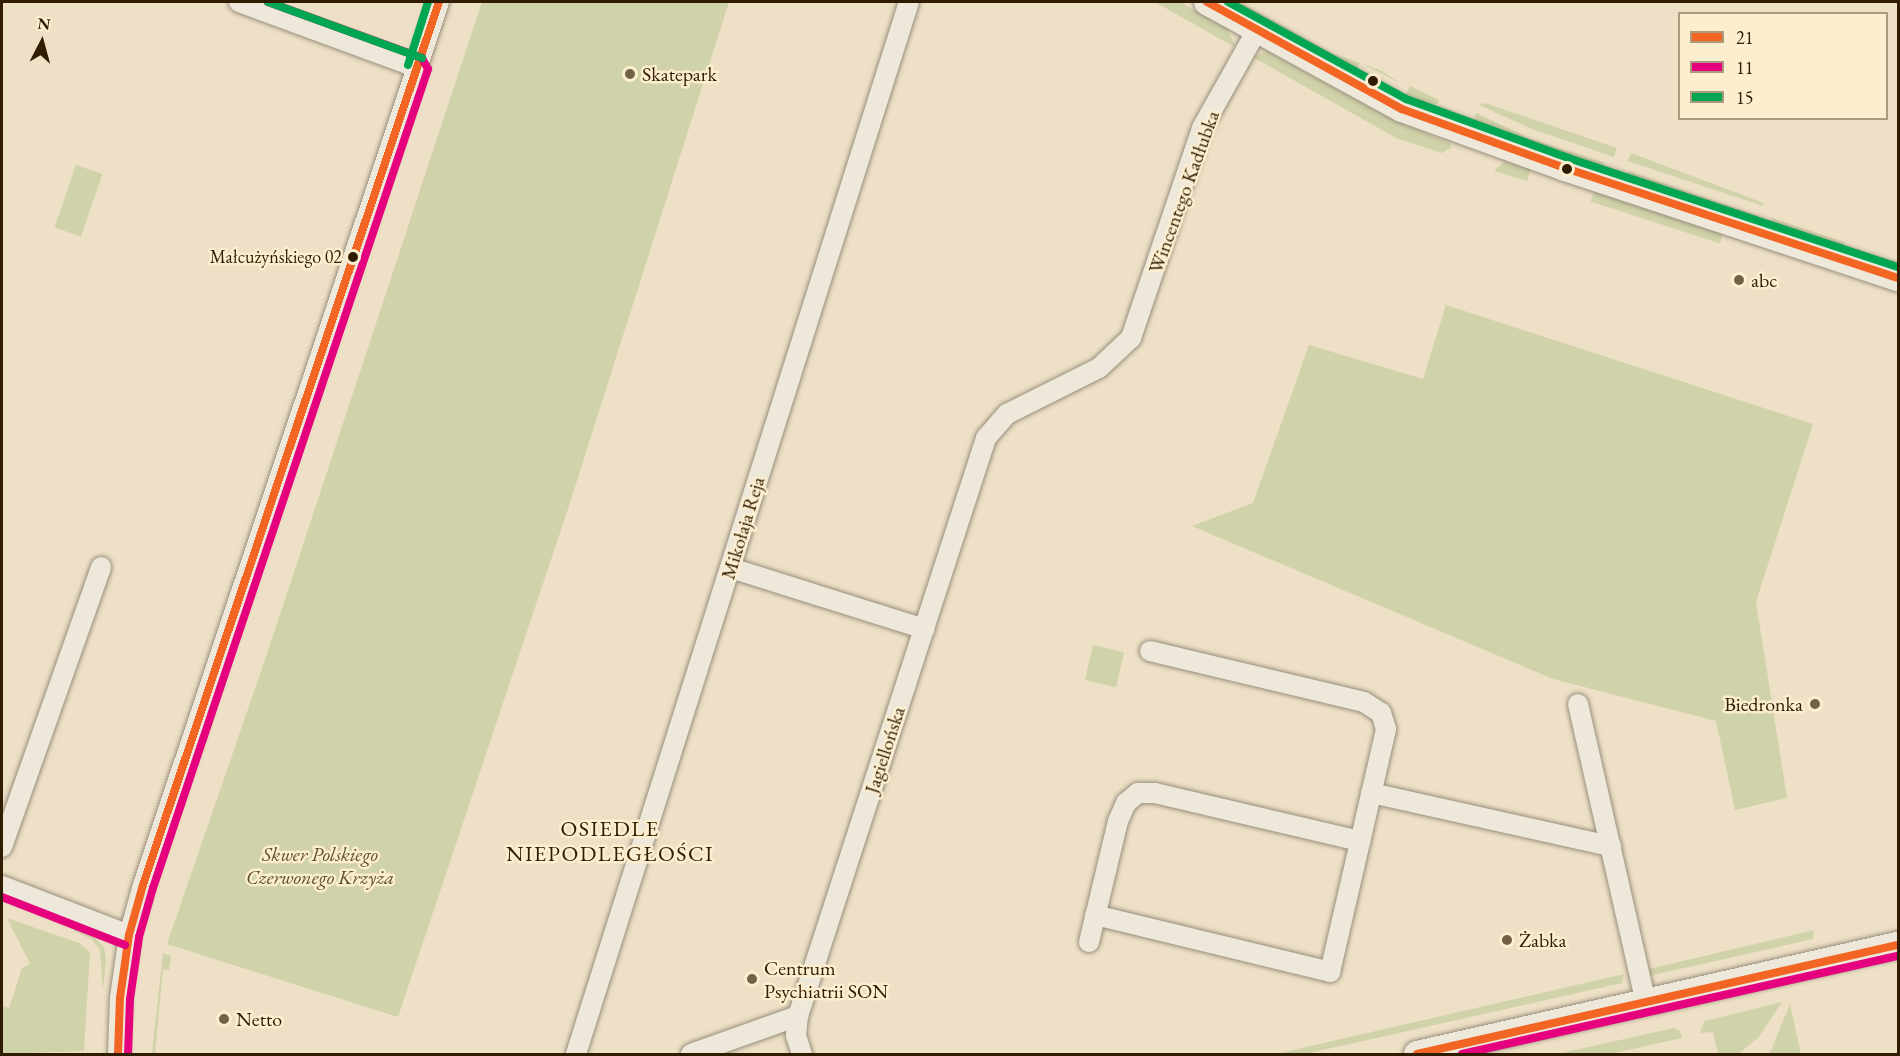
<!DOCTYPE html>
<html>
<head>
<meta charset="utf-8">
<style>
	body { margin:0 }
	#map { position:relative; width:1900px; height:1056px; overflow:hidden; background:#ede0c6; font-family:"EB Garamond",serif }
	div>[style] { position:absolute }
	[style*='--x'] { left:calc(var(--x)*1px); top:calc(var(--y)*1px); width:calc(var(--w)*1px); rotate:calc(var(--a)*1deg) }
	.green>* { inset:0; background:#d0d2a9; transform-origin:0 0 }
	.roads { filter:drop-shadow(0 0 2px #988e7c) drop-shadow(0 0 2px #988e7c) }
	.minor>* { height:20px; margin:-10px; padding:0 10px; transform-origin:10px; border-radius:10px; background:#eee8db }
	.tertiary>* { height:26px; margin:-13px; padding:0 13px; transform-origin:13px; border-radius:13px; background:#eee8db }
	.bus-1>* { height:8px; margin:-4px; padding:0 4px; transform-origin:4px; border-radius:4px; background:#f26522 }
	.bus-2>* { height:8px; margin:-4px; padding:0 4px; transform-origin:4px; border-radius:4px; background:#e5007d }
	.bus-3>* { height:8px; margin:-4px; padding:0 4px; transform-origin:4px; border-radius:4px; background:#00a651 }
	.dots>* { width:16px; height:16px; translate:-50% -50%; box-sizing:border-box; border:3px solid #fdeed0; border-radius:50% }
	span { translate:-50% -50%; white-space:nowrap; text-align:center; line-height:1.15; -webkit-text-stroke:5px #fdeed0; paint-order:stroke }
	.bus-label { font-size:18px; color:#301d01 }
	.right { translate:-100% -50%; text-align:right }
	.poi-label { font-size:20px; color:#301d01 }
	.left { translate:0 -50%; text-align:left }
	.street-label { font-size:20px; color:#301d01 }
	.park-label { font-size:20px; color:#59502c; font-style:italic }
	.quarter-label { font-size:22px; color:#301d01; letter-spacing:1.5px }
	.frame { position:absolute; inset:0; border:3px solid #301d01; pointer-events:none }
	.legend { position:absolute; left:1678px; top:12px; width:210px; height:108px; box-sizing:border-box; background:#fdeed0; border:2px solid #ab9a7d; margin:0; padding:8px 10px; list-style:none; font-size:18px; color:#301d01 }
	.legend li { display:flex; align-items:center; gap:12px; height:30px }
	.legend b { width:30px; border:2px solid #ab9a7d }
	.north { position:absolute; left:12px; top:12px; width:60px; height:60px; -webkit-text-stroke:4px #fdeed0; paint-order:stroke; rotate:6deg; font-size:16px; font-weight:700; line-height:24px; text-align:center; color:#301d01 }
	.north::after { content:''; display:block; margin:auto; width:21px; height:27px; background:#301d01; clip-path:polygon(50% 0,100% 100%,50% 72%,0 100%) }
</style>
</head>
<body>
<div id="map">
	<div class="green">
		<i style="clip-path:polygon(482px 2px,729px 2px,567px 512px,398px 1017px,167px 944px,268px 651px)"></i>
		<i style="clip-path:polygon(1155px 2px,1180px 2px,1227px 28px,1236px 48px)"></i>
		<i style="clip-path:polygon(1242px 3px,1332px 53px,1382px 71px,1400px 83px,1360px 63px,1356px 72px,1243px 9px)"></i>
		<i style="clip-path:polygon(1267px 51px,1386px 116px,1451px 144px,1451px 148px,1442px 153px,1396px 138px,1253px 57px)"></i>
		<i style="clip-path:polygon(1410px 86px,1439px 100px,1438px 103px,1433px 106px,1405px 96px)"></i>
		<i style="clip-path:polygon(1485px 103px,1617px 148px,1614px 157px,1532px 129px,1479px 105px)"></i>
		<i style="clip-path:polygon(1476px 113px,1529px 138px,1605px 163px,1602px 167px,1525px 141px,1474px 119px)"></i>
		<i style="clip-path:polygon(1631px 153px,1764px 203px,1763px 206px,1628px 161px)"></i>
		<i style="clip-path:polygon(1504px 162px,1531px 169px,1527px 181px,1494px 171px)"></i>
		<i style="left:76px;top:165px;width:28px;height:66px;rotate:19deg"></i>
		<i style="left:1629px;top:171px;width:138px;height:5px;rotate:19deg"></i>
		<i style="left:1594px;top:191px;width:136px;height:11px;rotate:18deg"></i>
		<i style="clip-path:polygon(1771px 218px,1846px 243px,1840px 246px,1773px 224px)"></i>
		<i style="clip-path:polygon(1446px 305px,1813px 424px,1756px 602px,1787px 798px,1735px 810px,1716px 721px,1553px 679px,1192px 526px,1253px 503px,1309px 345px,1423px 379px)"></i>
		<i style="left:1093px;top:645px;width:32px;height:36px;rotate:13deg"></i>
		<i style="clip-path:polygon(7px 918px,79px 943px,90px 952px,84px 1051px,2px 1054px,2px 1006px,9px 1008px,22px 968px,30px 964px)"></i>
		<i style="clip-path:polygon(74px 925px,90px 933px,104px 947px,106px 959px,103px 990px,100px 950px,92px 939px,74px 931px)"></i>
		<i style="clip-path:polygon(1814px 930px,1813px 939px,1653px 975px,1645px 970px)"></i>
		<i style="clip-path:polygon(163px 953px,171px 956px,169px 970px,163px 969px,155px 1054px,152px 1054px)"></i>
		<i style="clip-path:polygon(1624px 974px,1622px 983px,1305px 1054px,1276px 1054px)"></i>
		<i style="clip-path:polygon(1782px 1002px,1758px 1038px,1738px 1054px,1718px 1054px,1713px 1032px,1700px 1033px,1705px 1021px)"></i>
		<i style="clip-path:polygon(1790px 1004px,1801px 1054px,1771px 1054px,1770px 1053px)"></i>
		<i style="clip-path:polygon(1674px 1028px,1680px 1031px,1682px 1038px,1610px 1054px,1557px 1054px)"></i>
	</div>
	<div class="roads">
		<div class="minor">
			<i style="--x:239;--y:2;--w:191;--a:20.2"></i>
			<i style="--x:731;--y:568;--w:203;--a:17.5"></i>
			<i style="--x:1578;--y:704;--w:307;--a:77.2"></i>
			<i style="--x:1371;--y:793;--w:246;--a:12.5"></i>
			<i style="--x:2;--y:847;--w:297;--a:-70.5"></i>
			<i style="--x:2;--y:886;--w:136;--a:21.1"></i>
			<i style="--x:1095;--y:915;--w:242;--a:13.6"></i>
			<i style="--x:1330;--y:972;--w:249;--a:-77"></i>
			<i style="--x:1386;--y:729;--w:17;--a:-107"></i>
			<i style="--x:1381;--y:713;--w:20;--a:-147"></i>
			<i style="--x:1364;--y:702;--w:220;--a:-166.6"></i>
			<i style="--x:1089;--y:942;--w:124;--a:-76.5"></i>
			<i style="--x:1118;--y:821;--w:20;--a:-66"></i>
			<i style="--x:1126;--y:803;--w:16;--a:-40"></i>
			<i style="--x:1138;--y:793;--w:17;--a:0"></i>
			<i style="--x:1155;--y:793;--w:211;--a:13.2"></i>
			<i style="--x:118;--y:1054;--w:56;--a:-88"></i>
			<i style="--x:120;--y:998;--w:64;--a:-81.9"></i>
			<i style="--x:129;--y:935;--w:52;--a:-74.4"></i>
			<i style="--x:143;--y:885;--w:931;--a:-71.47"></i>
			<i style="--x:576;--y:1054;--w:1103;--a:-72.44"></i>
			<i style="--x:691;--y:1054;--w:114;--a:-19.6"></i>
			<i style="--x:802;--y:1054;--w:20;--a:-108"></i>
			<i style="--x:796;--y:1035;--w:19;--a:-84"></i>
			<i style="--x:798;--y:1016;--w:608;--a:-71.98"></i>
			<i style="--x:986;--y:438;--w:32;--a:-49"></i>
			<i style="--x:1007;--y:414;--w:103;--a:-26.6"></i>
			<i style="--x:1099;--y:368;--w:44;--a:-43.2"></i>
			<i style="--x:1131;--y:338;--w:222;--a:-71.3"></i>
			<i style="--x:1202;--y:128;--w:112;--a:-60.7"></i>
		</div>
		<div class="tertiary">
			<i style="--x:1207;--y:2;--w:222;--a:28.8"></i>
			<i style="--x:1402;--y:109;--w:173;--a:19.9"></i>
			<i style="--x:1565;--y:168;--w:351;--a:18.3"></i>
			<i style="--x:1417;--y:1054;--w:493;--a:-12.8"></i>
		</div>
	</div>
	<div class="bus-1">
		<i style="--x:1207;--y:2;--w:222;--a:28.8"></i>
		<i style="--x:1402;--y:109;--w:173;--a:19.9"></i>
		<i style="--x:1565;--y:168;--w:351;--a:18.3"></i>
		<i style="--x:118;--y:1054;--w:56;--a:-88"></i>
		<i style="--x:120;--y:998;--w:64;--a:-81.9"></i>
		<i style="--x:129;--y:935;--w:52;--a:-74.4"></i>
		<i style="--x:143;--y:885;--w:931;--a:-71.47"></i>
		<i style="--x:1417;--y:1054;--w:493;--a:-12.8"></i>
	</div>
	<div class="bus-2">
		<i style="--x:2;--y:897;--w:132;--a:21.3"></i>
		<i style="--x:128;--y:1054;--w:55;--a:-87.9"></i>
		<i style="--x:130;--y:999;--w:63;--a:-81.7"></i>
		<i style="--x:139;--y:937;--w:51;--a:-74.1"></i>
		<i style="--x:153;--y:888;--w:864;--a:-71.44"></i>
		<i style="--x:428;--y:69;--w:13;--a:-119"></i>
		<i style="--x:422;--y:58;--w:164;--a:-160"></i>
		<i style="--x:1462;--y:1054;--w:447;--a:-12.7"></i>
	</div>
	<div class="bus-3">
		<i style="--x:268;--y:2;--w:164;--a:20"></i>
		<i style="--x:1228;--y:2;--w:203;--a:28.6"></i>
		<i style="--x:1406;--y:99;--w:172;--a:20"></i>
		<i style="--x:1568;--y:158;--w:348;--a:18.3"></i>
		<i style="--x:408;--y:65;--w:66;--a:-72.4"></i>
	</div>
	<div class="dots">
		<i style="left:630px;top:74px;background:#726146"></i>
		<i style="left:1373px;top:81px;background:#301d01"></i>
		<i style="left:1567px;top:169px;background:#301d01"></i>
		<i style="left:353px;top:257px;background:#301d01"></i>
		<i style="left:1739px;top:280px;background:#726146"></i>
		<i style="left:1815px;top:704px;background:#726146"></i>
		<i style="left:1507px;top:940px;background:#726146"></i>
		<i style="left:752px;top:979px;background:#726146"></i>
		<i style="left:224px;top:1019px;background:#726146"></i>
	</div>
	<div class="bus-label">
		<span class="right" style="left:342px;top:257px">Małcużyńskiego 02</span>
	</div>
	<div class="poi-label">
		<span class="left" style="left:642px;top:74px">Skatepark</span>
		<span class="left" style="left:1751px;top:280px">abc</span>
		<span class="right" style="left:1803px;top:704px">Biedronka</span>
		<span class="left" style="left:1519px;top:940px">Żabka</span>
		<span class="left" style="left:764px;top:980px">Centrum<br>Psychiatrii SON</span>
		<span class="left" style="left:236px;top:1019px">Netto</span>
	</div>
	<div class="street-label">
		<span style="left:1184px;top:192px;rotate:-70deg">Wincentego Kadłubka</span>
		<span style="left:743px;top:528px;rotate:-73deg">Mikołaja Reja</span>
		<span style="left:885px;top:750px;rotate:-72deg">Jagiellońska</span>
	</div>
	<div class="park-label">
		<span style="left:320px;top:866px">Skwer Polskiego<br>Czerwonego Krzyża</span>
	</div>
	<div class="quarter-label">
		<span style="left:610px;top:841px">OSIEDLE<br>NIEPODLEGŁOŚCI</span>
	</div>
	<div class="frame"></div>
	<ul class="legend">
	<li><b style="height:8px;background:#f26522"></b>21</li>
	<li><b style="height:8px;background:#e5007d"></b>11</li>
	<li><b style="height:8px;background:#00a651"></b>15</li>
	</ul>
	<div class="north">N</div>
</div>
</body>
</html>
